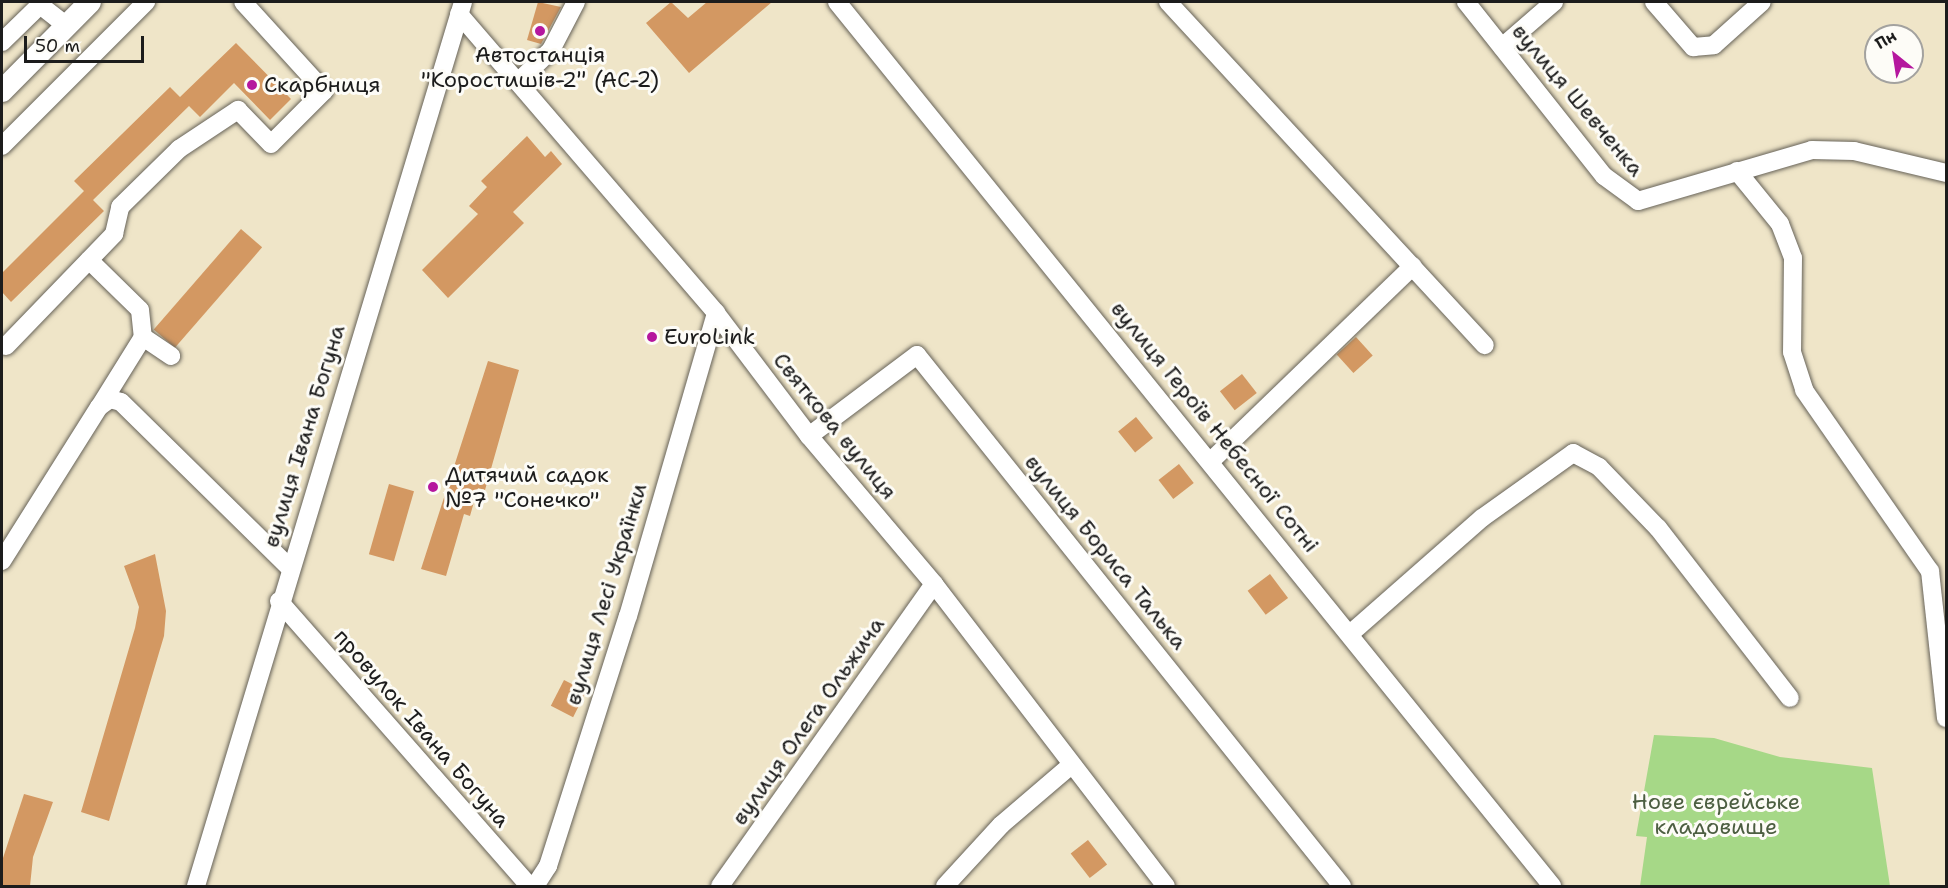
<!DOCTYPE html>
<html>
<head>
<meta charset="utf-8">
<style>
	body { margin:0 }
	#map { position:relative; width:1948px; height:888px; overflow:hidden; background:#efe5c8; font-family:"Shantell Sans",sans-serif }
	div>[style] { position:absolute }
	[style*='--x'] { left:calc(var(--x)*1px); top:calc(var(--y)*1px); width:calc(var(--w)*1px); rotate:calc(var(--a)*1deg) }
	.green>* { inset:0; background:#a6d887 }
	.building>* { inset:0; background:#d39862; transform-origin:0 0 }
	.roads { filter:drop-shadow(0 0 2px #666258) drop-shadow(0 0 2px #666258) }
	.minor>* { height:18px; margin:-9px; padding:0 9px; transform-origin:9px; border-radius:9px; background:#fff }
	.major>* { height:22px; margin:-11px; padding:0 11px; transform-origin:11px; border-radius:11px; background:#fff }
	.dots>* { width:16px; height:16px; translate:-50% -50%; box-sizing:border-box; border:3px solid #fdfcf7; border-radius:50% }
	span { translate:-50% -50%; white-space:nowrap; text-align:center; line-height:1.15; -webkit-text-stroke:6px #fdfcf7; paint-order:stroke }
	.poi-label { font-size:22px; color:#1c1c1c }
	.left { translate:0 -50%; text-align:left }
	.street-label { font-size:22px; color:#1c1c1c }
	.park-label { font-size:22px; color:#4c5e41 }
	.frame { position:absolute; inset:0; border:3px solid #1c1c1c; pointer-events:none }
	.north { position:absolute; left:1864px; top:24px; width:60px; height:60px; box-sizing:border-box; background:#fdfcf7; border:2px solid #a3a29f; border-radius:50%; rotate:330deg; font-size:16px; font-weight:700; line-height:24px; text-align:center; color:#1c1c1c }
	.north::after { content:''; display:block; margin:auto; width:21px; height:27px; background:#b5179e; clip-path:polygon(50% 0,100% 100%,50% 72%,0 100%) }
	.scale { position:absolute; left:24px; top:36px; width:120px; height:27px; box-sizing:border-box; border:3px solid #1c1c1c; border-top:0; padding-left:8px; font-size:18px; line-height:21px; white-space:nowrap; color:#1c1c1c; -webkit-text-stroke:4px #fdfcf7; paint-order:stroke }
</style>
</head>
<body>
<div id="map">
	<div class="green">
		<i style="clip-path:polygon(1654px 735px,1714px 738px,1780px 757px,1872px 768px,1890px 886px,1640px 886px,1647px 837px,1636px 836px)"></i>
	</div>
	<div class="building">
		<i style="clip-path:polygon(538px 2px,561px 7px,541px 44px,527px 40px)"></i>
		<i style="clip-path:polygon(671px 2px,688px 18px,707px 2px,772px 2px,689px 73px,646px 23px)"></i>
		<i style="clip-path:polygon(236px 43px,291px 99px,270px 120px,234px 83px,200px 117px,189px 106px,93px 200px,104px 211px,11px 302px,2px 292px,2px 273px,84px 191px,74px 181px,170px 87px,180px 97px)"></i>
		<i style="clip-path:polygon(527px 136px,545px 157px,551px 151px,562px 164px,513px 212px,524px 223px,448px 298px,422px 270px,478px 214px,469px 206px,487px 187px,481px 181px)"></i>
		<i style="left:241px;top:229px;width:28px;height:133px;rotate:41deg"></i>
		<i style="left:1356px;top:337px;width:25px;height:26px;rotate:48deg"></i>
		<i style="clip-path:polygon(488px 361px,519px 370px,485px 490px,478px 488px,470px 516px,464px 514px,446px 576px,421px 569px)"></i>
		<i style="left:1242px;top:374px;width:24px;height:28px;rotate:52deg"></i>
		<i style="left:1136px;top:417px;width:27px;height:23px;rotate:51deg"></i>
		<i style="left:1179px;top:464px;width:24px;height:26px;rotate:52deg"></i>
		<i style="left:389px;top:484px;width:26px;height:73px;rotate:16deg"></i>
		<i style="clip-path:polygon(155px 554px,166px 611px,164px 636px,109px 821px,81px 812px,135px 628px,139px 607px,124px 566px)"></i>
		<i style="left:1270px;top:574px;width:30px;height:28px;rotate:53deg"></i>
		<i style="left:564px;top:680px;width:25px;height:29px;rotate:27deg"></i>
		<i style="clip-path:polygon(24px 794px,53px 802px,33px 857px,30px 886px,2px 886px,3px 858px)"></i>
		<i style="left:1088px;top:840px;width:31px;height:22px;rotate:52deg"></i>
	</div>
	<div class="roads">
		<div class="minor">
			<i style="--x:837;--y:2;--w:1137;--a:51.03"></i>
			<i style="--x:1168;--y:2;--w:467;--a:47.3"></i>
			<i style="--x:1466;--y:2;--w:222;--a:51.6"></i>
			<i style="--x:1604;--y:176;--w:42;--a:36.3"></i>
			<i style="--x:1638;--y:201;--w:181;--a:-16.3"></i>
			<i style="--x:1812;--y:150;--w:42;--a:1.4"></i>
			<i style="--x:1854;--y:151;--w:95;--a:13.4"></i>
			<i style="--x:1654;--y:2;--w:60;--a:49.1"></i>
			<i style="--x:1693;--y:47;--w:21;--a:-5"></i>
			<i style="--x:1714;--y:45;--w:64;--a:-41.9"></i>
			<i style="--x:40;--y:5;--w:33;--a:38"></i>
			<i style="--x:459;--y:14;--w:394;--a:49.3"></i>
			<i style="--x:716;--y:313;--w:154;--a:52.9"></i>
			<i style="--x:809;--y:436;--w:194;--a:49.8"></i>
			<i style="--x:934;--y:584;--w:381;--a:52.5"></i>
			<i style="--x:2;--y:42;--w:57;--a:-44.3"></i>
			<i style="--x:1502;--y:47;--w:69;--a:-40.9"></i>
			<i style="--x:518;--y:82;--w:46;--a:-44.1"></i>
			<i style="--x:551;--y:50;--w:54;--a:-62.5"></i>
			<i style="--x:2;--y:146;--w:204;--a:-45"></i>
			<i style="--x:1737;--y:171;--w:68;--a:50.9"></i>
			<i style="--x:1780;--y:224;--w:36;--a:69"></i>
			<i style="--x:1793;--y:258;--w:94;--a:90.6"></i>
			<i style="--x:1792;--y:352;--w:40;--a:72"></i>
			<i style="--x:1804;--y:390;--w:221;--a:55.2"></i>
			<i style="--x:1930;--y:571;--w:148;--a:83.8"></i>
			<i style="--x:89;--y:260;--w:71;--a:44.4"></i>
			<i style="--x:140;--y:310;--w:27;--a:84"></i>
			<i style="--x:143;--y:337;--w:34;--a:34"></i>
			<i style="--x:6;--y:346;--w:156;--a:-46"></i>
			<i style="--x:114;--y:234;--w:28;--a:-77"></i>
			<i style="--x:120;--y:207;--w:83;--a:-44.5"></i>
			<i style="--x:179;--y:149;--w:71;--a:-33.5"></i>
			<i style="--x:238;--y:110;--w:47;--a:45.9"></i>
			<i style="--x:271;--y:144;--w:75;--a:-45"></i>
			<i style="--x:324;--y:91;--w:120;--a:-132.3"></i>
			<i style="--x:100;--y:406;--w:81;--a:-58.1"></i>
			<i style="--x:809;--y:436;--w:135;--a:-36.9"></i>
			<i style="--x:917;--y:355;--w:680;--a:51.33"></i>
			<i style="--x:1212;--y:460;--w:279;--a:-44"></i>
			<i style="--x:2;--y:561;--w:182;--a:-57.8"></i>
			<i style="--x:99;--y:407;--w:14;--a:-36"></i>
			<i style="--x:110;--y:399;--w:11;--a:15"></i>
			<i style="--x:121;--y:402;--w:235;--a:44.5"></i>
			<i style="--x:279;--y:601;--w:379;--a:48.7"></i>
			<i style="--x:1351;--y:633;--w:174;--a:-41.3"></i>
			<i style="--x:1482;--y:518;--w:112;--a:-35.5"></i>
			<i style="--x:1573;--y:453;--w:30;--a:28"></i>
			<i style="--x:1599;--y:467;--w:85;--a:46"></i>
			<i style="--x:1658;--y:528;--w:215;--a:52.2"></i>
			<i style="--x:196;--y:886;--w:923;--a:-73.19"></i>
			<i style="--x:535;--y:886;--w:24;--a:-57"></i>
			<i style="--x:548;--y:866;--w:262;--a:-72.3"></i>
			<i style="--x:628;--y:616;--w:316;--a:-73.8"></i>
			<i style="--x:720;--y:886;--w:370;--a:-54.7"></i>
			<i style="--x:945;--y:886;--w:83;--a:-47.4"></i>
			<i style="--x:1001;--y:825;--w:91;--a:-40.5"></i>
		</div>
		<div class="major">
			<i style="--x:2;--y:91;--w:125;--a:-45.3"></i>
		</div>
	</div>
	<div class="dots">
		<i style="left:540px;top:31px;background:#b5179e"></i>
		<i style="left:252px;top:85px;background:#b5179e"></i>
		<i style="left:652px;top:337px;background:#b5179e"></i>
		<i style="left:433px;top:487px;background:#b5179e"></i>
	</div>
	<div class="poi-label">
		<span style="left:540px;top:67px">Автостанція<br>"Коростишів-2" (АС-2)</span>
		<span class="left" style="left:264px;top:85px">Скарбниця</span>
		<span class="left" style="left:664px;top:337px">EuroLink</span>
		<span class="left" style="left:445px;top:487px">Дитячий садок<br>№7 "Сонечко"</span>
	</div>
	<div class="street-label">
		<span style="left:1578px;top:100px;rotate:50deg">вулиця Шевченка</span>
		<span style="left:835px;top:426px;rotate:51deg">Святкова вулиця</span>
		<span style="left:1215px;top:427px;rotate:51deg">вулиця Героїв Небесної Сотні</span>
		<span style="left:304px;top:436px;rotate:-73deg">вулиця Івана Богуна</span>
		<span style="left:1106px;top:552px;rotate:51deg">вулиця Бориса Талька</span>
		<span style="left:606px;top:594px;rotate:-73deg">вулиця Лесі Українки</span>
		<span style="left:808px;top:721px;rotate:-55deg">вулиця Олега Ольжича</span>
		<span style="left:422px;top:728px;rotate:49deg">провулок Івана Богуна</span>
	</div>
	<div class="park-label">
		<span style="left:1716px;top:814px">Нове єврейське<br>кладовище</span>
	</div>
	<div class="frame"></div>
	<div class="north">Пн</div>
	<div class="scale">50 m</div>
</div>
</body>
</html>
